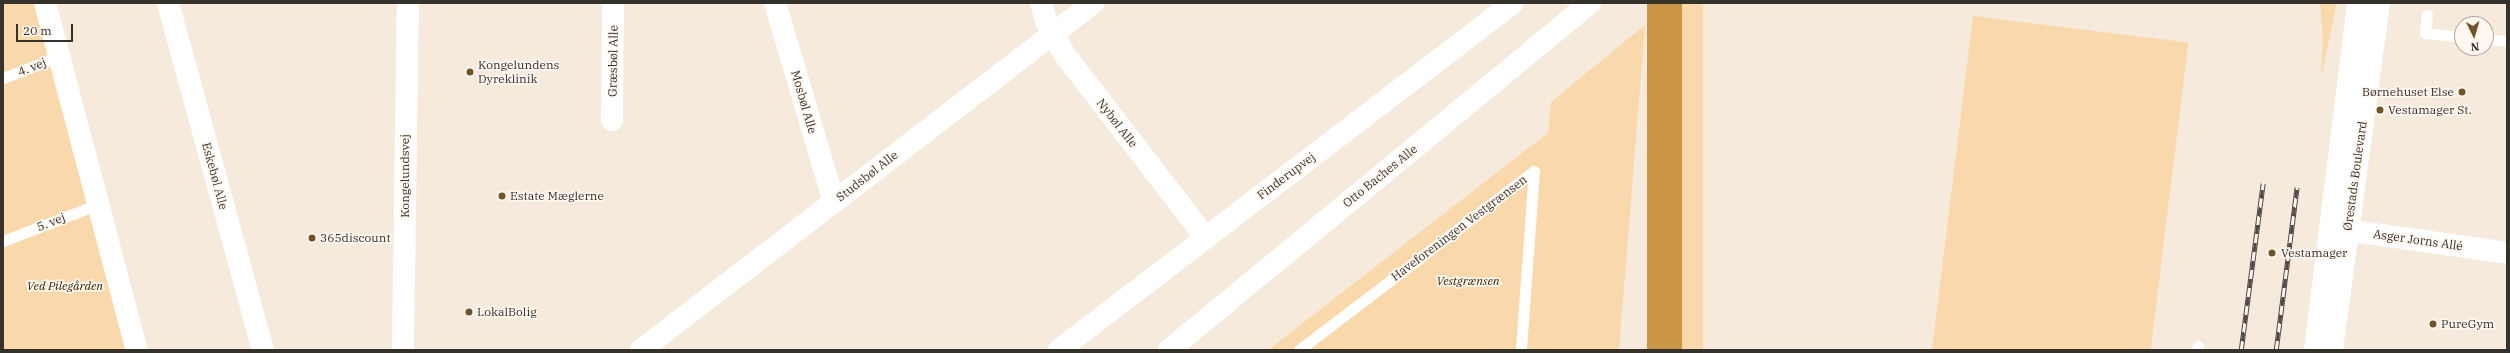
<!DOCTYPE html>
<html>
<head>
<meta charset="utf-8">
<style>
	body { margin:0 }
	#map { position:relative; width:2510px; height:353px; overflow:hidden; background:#f5eadc; font-family:"IBM Plex Serif",serif }
	div>[style] { position:absolute }
	[style*='--x'] { left:calc(var(--x)*1px); top:calc(var(--y)*1px); width:calc(var(--w)*1px); rotate:calc(var(--a)*1deg) }
	.green>* { inset:0; background:#f9d8ab; transform-origin:0 0 }
	.water>* { inset:0; background:#ca9645; transform-origin:0 0 }
	.service>* { height:11px; margin:-5.5px; padding:0 5.5px; transform-origin:5.5px; border-radius:5.5px; background:#fff }
	.minor>* { height:22px; margin:-11px; padding:0 11px; transform-origin:11px; border-radius:11px; background:#fff }
	.tertiary>* { height:22px; margin:-11px; padding:0 11px; transform-origin:11px; border-radius:11px; background:#fff }
	.rail>* { height:4.5px; margin-top:-2.25px; transform-origin:0; background:repeating-linear-gradient(90deg,#fff8f0 0 9px,#4f4a43 0 18px); box-sizing:border-box; border-block:1px solid #4f4a43 }
	.dots>* { width:11px; height:11px; translate:-50% -50%; box-sizing:border-box; border:2px solid #fff8f0; border-radius:50% }
	span { translate:-50% -50%; white-space:nowrap; text-align:center; line-height:1.15; -webkit-text-stroke:3.5px #fff8f0; paint-order:stroke }
	.street-label { font-size:12px; color:#35312b }
	.poi-label { font-size:12px; color:#35312b }
	.left { translate:0 -50%; text-align:left }
	.right { translate:-100% -50%; text-align:right }
	.park-label { font-size:12px; color:#392401; font-style:italic }
	.frame { position:absolute; inset:0; border:4px solid #35312b; pointer-events:none }
	.north { position:absolute; left:2454px; top:16px; width:40px; height:40px; box-sizing:border-box; background:#fff8f0; border:1px solid #aea8a1; border-radius:50%; rotate:175deg; font-size:11px; font-weight:700; line-height:16px; text-align:center; color:#35312b }
	.north::after { content:''; display:block; margin:auto; width:14px; height:18px; background:#705327; clip-path:polygon(50% 0,100% 100%,50% 72%,0 100%) }
	.scale { position:absolute; left:16px; top:24px; width:57px; height:18px; box-sizing:border-box; border:2px solid #35312b; border-top:0; padding-left:5px; font-size:12px; line-height:14px; white-space:nowrap; color:#35312b; -webkit-text-stroke:3px #fff8f0; paint-order:stroke }
</style>
</head>
<body>
<div id="map">
	<div class="green">
		<i style="clip-path:polygon(3px 3px,52px 3px,146px 350px,3px 350px)"></i>
		<i style="left:1682px;top:3px;width:21px;height:348px"></i>
		<i style="clip-path:polygon(2320px 3px,2337px 3px,2321px 78px,2323px 40px)"></i>
		<i style="left:1973px;top:16px;width:217px;height:337px;rotate:7deg"></i>
		<i style="clip-path:polygon(1645px 25px,1619px 350px,1268px 350px,1548px 133px,1551px 102px)"></i>
	</div>
	<div class="water">
		<i style="left:1647px;top:3px;width:35px;height:348px"></i>
	</div>
	<div class="service">
		<i style="--x:2427;--y:15;--w:18;--a:96"></i>
		<i style="--x:2425;--y:33;--w:37;--a:6"></i>
		<i style="--x:2486;--y:39;--w:21;--a:5"></i>
		<i style="--x:3;--y:78;--w:61;--a:-21.1"></i>
		<i style="--x:3;--y:241;--w:103;--a:-21.1"></i>
		<i style="--x:1299;--y:350;--w:295;--a:-37.3"></i>
		<i style="--x:1534;--y:171;--w:179;--a:94.2"></i>
		<i style="--x:2197;--y:350;--w:4;--a:-76"></i>
	</div>
	<div class="minor">
		<i style="--x:45;--y:3;--w:359;--a:75.2"></i>
		<i style="--x:168;--y:3;--w:360;--a:74.7"></i>
		<i style="--x:775;--y:3;--w:208;--a:73.5"></i>
		<i style="--x:1041;--y:3;--w:19;--a:74"></i>
		<i style="--x:1046;--y:21;--w:39;--a:61"></i>
		<i style="--x:1065;--y:55;--w:230;--a:52.4"></i>
		<i style="--x:612;--y:120;--w:117;--a:-89.5"></i>
		<i style="--x:641;--y:350;--w:570;--a:-37.51"></i>
		<i style="--x:1059;--y:350;--w:571;--a:-37.39"></i>
	</div>
	<div class="tertiary">
		<i style="--x:2332;--y:228;--w:177;--a:8.1"></i>
		<i style="--x:403;--y:350;--w:347;--a:-89.2"></i>
		<i style="--x:1169;--y:350;--w:546;--a:-39.5"></i>
		<i style="--x:2315;--y:350;--w:350;--a:-82.9"></i>
		<i style="--x:2332;--y:350;--w:350;--a:-82.3"></i>
	</div>
	<div class="rail">
		<i style="--x:2241;--y:350;--w:168;--a:-82.5"></i>
		<i style="--x:2276;--y:350;--w:164;--a:-82.7"></i>
	</div>
	<div class="dots">
		<i style="left:470px;top:72px;background:#705327"></i>
		<i style="left:2462px;top:92px;background:#705327"></i>
		<i style="left:2380px;top:110px;background:#705327"></i>
		<i style="left:502px;top:196px;background:#705327"></i>
		<i style="left:312px;top:238px;background:#705327"></i>
		<i style="left:2272px;top:253px;background:#705327"></i>
		<i style="left:469px;top:312px;background:#705327"></i>
		<i style="left:2433px;top:324px;background:#705327"></i>
	</div>
	<div class="street-label">
		<span style="left:613px;top:61px;rotate:-89deg">Græsbøl Alle</span>
		<span style="left:32px;top:67px;rotate:-21deg">4. vej</span>
		<span style="left:804px;top:102px;rotate:74deg">Mosbøl Alle</span>
		<span style="left:1117px;top:123px;rotate:52deg">Nybøl Alle</span>
		<span style="left:215px;top:176px;rotate:75deg">Eskebøl Alle</span>
		<span style="left:405px;top:176px;rotate:-90deg">Kongelundsvej</span>
		<span style="left:867px;top:176px;rotate:-38deg">Studsbøl Alle</span>
		<span style="left:1286px;top:176px;rotate:-37deg">Finderupvej</span>
		<span style="left:1380px;top:176px;rotate:-39deg">Otto Baches Alle</span>
		<span style="left:2355px;top:176px;rotate:-82deg">Ørestads Boulevard</span>
		<span style="left:51px;top:222px;rotate:-21deg">5. vej</span>
		<span style="left:1459px;top:228px;rotate:-37deg">Haveforeningen Vestgrænsen</span>
		<span style="left:2418px;top:240px;rotate:8deg">Asger Jorns Allé</span>
	</div>
	<div class="poi-label">
		<span class="left" style="left:478px;top:72px">Kongelundens<br>Dyreklinik</span>
		<span class="right" style="left:2454px;top:92px">Børnehuset Else</span>
		<span class="left" style="left:2388px;top:110px">Vestamager St.</span>
		<span class="left" style="left:510px;top:196px">Estate Mæglerne</span>
		<span class="left" style="left:320px;top:238px">365discount</span>
		<span class="left" style="left:2281px;top:253px">Vestamager</span>
		<span class="left" style="left:477px;top:312px">LokalBolig</span>
		<span class="left" style="left:2441px;top:324px">PureGym</span>
	</div>
	<div class="park-label">
		<span style="left:1468px;top:281px">Vestgrænsen</span>
		<span style="left:65px;top:286px">Ved Pilegården</span>
	</div>
	<div class="frame"></div>
	<div class="north">N</div>
	<div class="scale">20 m</div>
</div>
</body>
</html>
